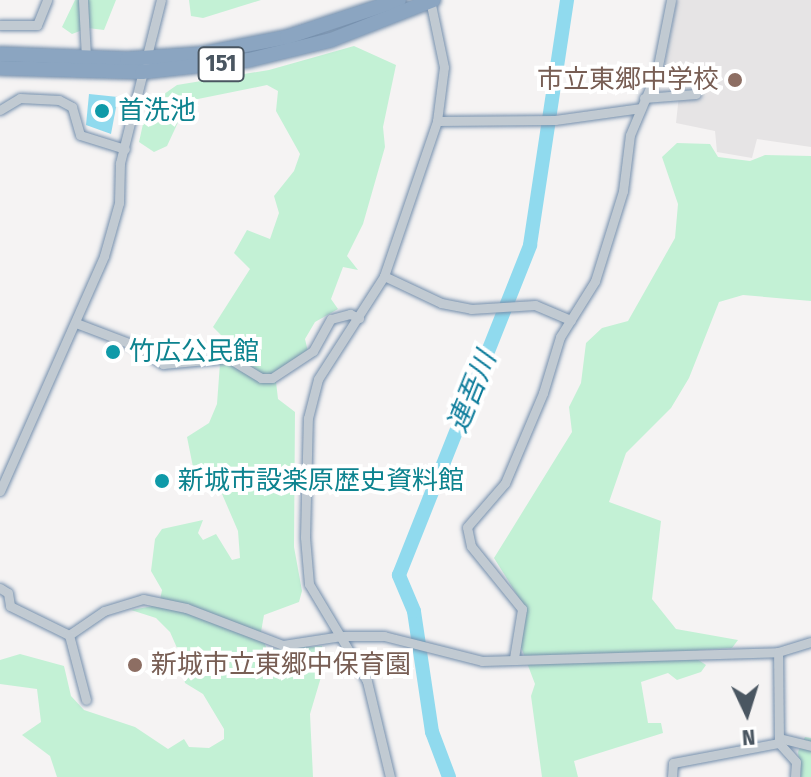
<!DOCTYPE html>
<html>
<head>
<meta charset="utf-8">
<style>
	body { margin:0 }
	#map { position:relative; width:811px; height:777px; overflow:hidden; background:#f5f3f3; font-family:"Fira Sans Condensed","Noto Sans JP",sans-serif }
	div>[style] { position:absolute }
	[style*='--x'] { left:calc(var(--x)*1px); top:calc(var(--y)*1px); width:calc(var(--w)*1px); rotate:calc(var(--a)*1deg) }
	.education>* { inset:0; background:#e6e4e5 }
	.green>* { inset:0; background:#c3f1d5 }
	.water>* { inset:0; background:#90daee }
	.river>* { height:14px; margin:-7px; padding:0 7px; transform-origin:7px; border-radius:7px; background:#90daee }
	.roads { filter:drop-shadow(0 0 2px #7690ad) drop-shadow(0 0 2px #7690ad) }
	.minor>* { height:9px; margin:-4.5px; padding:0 4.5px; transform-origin:4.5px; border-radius:4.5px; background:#c1cad2 }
	.highway>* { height:14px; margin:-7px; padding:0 7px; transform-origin:7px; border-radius:7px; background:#8ba5c1 }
	.dots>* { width:22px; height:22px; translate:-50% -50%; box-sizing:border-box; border:4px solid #fff; border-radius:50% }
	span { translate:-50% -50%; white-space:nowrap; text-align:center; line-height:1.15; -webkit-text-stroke:8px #fff; paint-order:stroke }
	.shield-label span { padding:2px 6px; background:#fff; border:2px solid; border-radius:6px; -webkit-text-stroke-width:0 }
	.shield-label { font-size:24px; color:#4a5661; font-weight:700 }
	.education-label { font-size:26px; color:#785e54 }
	.right { translate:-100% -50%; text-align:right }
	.left { translate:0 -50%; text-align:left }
	.culture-label { font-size:26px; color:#0d838f }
	.water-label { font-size:28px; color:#0c7c9b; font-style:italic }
	.north { position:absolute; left:707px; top:673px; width:80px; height:80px; -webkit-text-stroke:6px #fff; paint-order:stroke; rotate:176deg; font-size:22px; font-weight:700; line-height:32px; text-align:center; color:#4a5661 }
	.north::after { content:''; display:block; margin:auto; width:28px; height:36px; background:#4a5661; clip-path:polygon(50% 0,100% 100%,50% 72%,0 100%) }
</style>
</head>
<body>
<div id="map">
	<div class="education">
		<i style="clip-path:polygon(677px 0,811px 0,811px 147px,757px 139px,752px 158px,717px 152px,715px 131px,676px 123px,679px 95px,661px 97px,653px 92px,664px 68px)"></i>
	</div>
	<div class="green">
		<i style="clip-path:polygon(75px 0,116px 0,104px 30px,88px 28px,72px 34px,62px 27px)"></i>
		<i style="clip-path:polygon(189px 0,261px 0,203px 18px,191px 16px)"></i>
		<i style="clip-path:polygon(354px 46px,396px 65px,383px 127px,385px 147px,363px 224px,347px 256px,358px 270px,343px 267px,331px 299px,338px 309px,315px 322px,305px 339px,308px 352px,275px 373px,278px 399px,295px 412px,294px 547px,302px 591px,299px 602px,264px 615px,261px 632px,267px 650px,322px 646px,324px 667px,310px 714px,313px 777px,57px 777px,50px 756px,22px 735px,41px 722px,37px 689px,0 684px,0 660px,20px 654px,64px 666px,71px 696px,84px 710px,135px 727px,168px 749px,184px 739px,189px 747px,209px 748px,224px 739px,224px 729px,203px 694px,185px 683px,181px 657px,170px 632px,156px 618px,131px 610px,159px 605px,162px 590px,151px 571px,155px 539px,162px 529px,203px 520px,198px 533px,203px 540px,216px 534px,232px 560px,240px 558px,238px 531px,213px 473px,196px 482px,187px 437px,209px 423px,217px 404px,222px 336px,213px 327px,250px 269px,234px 253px,247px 230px,270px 239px,279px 213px,274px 196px,294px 171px,300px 154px,276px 111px,278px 91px,267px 85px,188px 101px,167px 146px,154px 152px,139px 142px,147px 106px,177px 85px,269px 70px)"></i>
		<i style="clip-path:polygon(677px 143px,710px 144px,718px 157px,750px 161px,765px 155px,811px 156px,811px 301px,743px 295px,719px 302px,689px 378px,671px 408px,626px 453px,609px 502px,661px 521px,652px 599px,676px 629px,738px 640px,732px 648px,699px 650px,697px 659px,706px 665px,701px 672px,677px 680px,668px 673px,641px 682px,648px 723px,661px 723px,663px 733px,574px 761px,578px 777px,542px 777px,531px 696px,535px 684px,521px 647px,524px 606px,494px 558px,572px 432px,569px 407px,581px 383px,586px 343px,602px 328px,628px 321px,675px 238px,678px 204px,662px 157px)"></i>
		<i style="clip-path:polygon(805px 737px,811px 738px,811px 777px,801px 777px,798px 752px)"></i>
	</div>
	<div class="water">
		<i style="clip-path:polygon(89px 94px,118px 97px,111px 134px,86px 125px)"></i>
	</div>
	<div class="river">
		<i style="--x:449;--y:777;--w:48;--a:-110.7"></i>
		<i style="--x:432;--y:732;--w:122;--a:-98.5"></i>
		<i style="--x:414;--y:611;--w:39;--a:-113"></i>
		<i style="--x:399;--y:575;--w:355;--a:-68.3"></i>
		<i style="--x:530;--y:245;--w:248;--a:-81.4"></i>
	</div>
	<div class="roads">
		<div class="minor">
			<i style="--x:83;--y:0;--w:57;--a:87"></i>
			<i style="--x:0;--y:25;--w:37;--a:0"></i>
			<i style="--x:37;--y:25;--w:27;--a:-68"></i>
			<i style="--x:644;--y:98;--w:52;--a:-4.4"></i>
			<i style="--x:0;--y:110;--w:23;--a:-31"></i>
			<i style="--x:20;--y:98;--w:39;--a:3"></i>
			<i style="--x:59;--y:100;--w:15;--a:28"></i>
			<i style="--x:72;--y:107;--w:29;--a:74"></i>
			<i style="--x:80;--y:135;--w:47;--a:17.3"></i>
			<i style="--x:437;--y:121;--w:118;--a:-0.5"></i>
			<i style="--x:555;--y:120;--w:87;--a:-7.9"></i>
			<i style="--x:384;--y:276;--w:63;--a:25.3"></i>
			<i style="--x:441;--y:303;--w:31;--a:11"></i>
			<i style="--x:471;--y:309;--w:64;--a:-3.6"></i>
			<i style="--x:535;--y:305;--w:39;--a:23"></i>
			<i style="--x:76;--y:323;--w:59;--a:20.9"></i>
			<i style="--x:131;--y:344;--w:38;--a:32"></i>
			<i style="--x:163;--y:364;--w:65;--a:-5.3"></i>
			<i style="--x:228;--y:358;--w:39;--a:31"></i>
			<i style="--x:261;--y:378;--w:11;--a:0"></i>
			<i style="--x:272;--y:378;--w:49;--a:-33.4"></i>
			<i style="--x:313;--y:351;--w:37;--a:-61"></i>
			<i style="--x:331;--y:319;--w:20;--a:-15"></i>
			<i style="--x:350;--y:314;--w:10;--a:24"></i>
			<i style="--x:0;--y:491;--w:257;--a:-66.1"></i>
			<i style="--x:104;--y:256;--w:55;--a:-74.2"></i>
			<i style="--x:119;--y:203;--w:40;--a:-88.6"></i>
			<i style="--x:120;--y:163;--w:168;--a:-75.9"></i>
			<i style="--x:0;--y:588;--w:9;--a:32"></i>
			<i style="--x:8;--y:593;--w:13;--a:81"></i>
			<i style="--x:10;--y:606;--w:66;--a:26.2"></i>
			<i style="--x:69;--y:635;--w:42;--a:-34.4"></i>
			<i style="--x:104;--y:611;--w:41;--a:-17.1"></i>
			<i style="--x:143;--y:599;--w:44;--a:11.8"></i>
			<i style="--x:186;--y:608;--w:104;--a:20.9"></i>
			<i style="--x:283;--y:645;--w:59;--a:-8.8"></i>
			<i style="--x:341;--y:636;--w:43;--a:0"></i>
			<i style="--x:384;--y:636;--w:101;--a:14.3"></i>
			<i style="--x:482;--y:661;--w:296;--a:-1.7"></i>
			<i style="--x:778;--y:652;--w:34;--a:-17"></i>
			<i style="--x:69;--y:635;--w:67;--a:75.3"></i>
			<i style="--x:514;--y:658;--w:50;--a:-80.7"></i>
			<i style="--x:522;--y:609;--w:81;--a:-129"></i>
			<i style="--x:471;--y:546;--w:19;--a:-102"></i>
			<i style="--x:467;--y:527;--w:58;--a:-49.2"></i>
			<i style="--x:505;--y:483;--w:98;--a:-67.1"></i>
			<i style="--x:543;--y:393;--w:59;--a:-73.1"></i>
			<i style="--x:560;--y:337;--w:66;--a:-58"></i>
			<i style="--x:595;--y:281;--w:94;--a:-72.7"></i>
			<i style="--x:623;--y:191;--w:56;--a:-82.9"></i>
			<i style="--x:630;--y:135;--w:69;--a:-67.1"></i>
			<i style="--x:657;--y:71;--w:72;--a:-78.8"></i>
			<i style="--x:779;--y:738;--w:33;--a:14"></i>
			<i style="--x:779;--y:743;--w:25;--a:48"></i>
			<i style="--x:796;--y:762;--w:15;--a:94"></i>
			<i style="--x:390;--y:777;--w:99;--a:-103.5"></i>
			<i style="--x:367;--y:681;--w:113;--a:-120.9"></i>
			<i style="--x:309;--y:584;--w:47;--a:-94.9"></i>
			<i style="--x:305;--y:537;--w:119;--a:-88.6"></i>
			<i style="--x:308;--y:418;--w:40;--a:-75.6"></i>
			<i style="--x:318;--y:379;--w:122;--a:-57.3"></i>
			<i style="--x:384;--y:276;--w:164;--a:-71.1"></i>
			<i style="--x:437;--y:121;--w:54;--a:-82.6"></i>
			<i style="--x:444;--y:67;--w:68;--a:-101.8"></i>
			<i style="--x:672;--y:777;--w:14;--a:-86"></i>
			<i style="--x:673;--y:763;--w:108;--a:-10.7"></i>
			<i style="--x:779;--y:743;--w:91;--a:-90.6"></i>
		</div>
		<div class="highway">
			<i style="--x:0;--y:54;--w:127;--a:2.3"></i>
			<i style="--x:127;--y:59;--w:73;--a:-3.9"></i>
			<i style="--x:200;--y:54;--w:89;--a:-11.1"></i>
			<i style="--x:287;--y:37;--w:118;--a:-18.3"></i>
			<i style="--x:0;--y:68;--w:142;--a:1.6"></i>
			<i style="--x:142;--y:72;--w:108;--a:-6.4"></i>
			<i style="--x:249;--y:60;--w:84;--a:-13.7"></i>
			<i style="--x:331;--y:40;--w:110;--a:-21.4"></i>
		</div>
	</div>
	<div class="dots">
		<i style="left:735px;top:80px;background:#8d6e63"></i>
		<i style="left:102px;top:111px;background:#0f9aa8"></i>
		<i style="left:113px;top:352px;background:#0f9aa8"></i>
		<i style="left:162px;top:481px;background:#0f9aa8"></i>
		<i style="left:135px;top:665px;background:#8d6e63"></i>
	</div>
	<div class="shield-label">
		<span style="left:221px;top:64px">151</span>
	</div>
	<div class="education-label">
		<span class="right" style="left:719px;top:80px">市立東郷中学校</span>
		<span class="left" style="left:151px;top:665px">新城市立東郷中保育園</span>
	</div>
	<div class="culture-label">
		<span class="left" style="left:118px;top:111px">首洗池</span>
		<span class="left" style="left:129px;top:352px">竹広公民館</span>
		<span class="left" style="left:178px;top:481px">新城市設楽原歴史資料館</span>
	</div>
	<div class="water-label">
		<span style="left:472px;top:392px;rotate:-68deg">連吾川</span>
	</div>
	<div class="north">N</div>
</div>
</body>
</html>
